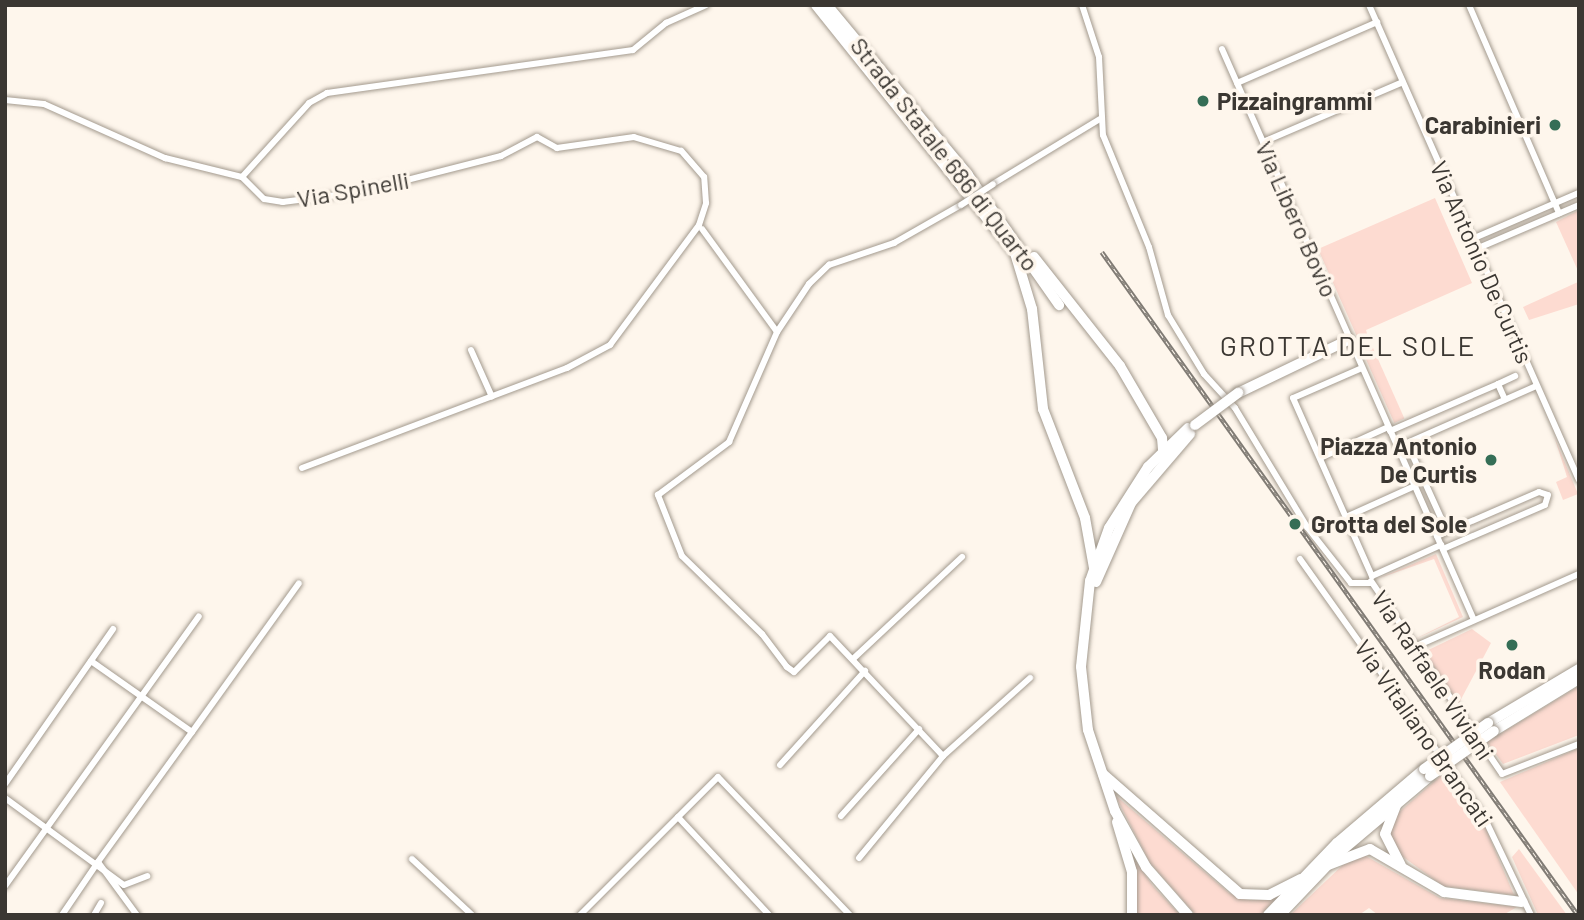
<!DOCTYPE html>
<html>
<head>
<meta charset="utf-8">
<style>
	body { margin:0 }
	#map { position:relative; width:1584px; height:920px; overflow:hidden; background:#fef6ec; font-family:Barlow,sans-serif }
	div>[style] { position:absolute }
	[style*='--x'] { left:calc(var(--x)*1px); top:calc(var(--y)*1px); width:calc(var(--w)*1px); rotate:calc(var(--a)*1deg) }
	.green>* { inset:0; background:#fddbd1; transform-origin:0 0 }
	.roads { filter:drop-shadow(0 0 2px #a39a8e) drop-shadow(0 0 2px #a39a8e) }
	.minor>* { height:6px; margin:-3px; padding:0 3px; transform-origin:3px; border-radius:3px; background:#fff }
	.trunk>* { height:10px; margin:-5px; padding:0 5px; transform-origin:5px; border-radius:5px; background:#fff }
	.rail>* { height:4.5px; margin-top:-2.25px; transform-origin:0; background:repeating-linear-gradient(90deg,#fef6ec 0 5px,#807b74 0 10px); box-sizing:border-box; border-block:2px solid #807b74 }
	.bridges { filter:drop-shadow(0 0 2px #a39a8e) drop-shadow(0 0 2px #a39a8e) }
	.minor-bridge>* { height:6px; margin:-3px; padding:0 3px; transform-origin:3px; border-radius:3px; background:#fff }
	.trunk-bridge>* { height:10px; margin:-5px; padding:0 5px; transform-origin:5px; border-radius:5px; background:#fff }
	.dots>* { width:19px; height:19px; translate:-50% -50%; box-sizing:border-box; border:4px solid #fef6ec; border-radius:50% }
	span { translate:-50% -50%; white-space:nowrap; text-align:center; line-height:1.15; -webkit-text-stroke:7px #fef6ec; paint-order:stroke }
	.poi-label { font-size:24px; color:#3b3732; font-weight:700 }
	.left { translate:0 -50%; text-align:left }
	.right { translate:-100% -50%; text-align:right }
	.street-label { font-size:24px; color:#3b3732 }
	.quarter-label { font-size:28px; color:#3b3732; letter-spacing:2px }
	.frame { position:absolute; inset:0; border:7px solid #3b3732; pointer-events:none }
</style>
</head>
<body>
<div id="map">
	<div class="green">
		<i style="clip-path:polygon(1435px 198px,1472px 283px,1366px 330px,1368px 337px,1359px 341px,1318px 249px)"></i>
		<i style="clip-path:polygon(1579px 210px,1579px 273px,1556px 222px)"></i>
		<i style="clip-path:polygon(1578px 282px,1579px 304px,1529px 320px,1523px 307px)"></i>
		<i style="left:1369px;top:339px;width:87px;height:11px;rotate:66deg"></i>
		<i style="clip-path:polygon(1554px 436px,1578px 494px,1563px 500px,1556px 482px,1567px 477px)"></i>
		<i style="clip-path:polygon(1436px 554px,1463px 617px,1411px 641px,1459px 617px,1434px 559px,1377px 579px)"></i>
		<i style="clip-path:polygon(1472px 629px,1491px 643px,1459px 703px,1424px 652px)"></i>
		<i style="clip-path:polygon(1579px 686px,1579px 735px,1503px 764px,1487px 742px)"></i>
		<i style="clip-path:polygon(1579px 748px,1579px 895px,1500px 782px)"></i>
		<i style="clip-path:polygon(1446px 771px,1486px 829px,1514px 895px,1443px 886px,1395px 851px,1389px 830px,1398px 813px)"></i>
		<i style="clip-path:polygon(1115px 795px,1229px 893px,1248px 900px,1275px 899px,1261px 915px,1196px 915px,1150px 863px)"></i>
		<i style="clip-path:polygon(1519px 849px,1567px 915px,1538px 915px,1512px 857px)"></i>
		<i style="clip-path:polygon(1364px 855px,1440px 898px,1517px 907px,1503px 915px,1378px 915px,1369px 908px,1359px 915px,1290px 915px,1347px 861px)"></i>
		<i style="clip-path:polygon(1133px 858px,1153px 886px,1180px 915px,1135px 915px)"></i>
	</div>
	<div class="roads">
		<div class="minor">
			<i style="--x:1082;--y:5;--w:55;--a:71.9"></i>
			<i style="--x:1099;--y:57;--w:78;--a:87.1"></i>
			<i style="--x:1103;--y:135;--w:121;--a:67.7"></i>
			<i style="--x:1149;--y:247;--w:71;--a:74.4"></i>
			<i style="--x:1168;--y:315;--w:69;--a:58.6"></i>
			<i style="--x:1204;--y:374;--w:46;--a:47.6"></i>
			<i style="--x:1235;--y:408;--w:139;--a:58.8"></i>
			<i style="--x:1307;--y:527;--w:71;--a:51.8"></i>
			<i style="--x:1351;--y:583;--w:20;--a:0"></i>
			<i style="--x:1369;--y:5;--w:519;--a:66.15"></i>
			<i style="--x:1469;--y:5;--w:227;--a:66.6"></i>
			<i style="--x:1222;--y:49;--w:624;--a:66.19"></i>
			<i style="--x:1237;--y:83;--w:153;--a:-23.5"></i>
			<i style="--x:5;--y:100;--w:39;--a:6"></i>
			<i style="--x:44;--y:104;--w:133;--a:24.1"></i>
			<i style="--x:165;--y:158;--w:79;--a:13.9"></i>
			<i style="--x:1263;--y:142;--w:152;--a:-23.2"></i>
			<i style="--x:993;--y:184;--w:125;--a:-31.3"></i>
			<i style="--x:702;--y:229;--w:127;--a:53.9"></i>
			<i style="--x:1472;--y:239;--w:116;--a:-23.3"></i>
			<i style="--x:1476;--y:249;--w:112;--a:-23.1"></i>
			<i style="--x:471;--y:350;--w:51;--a:65.9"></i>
			<i style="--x:1362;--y:368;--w:75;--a:156.5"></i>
			<i style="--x:1293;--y:398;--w:195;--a:66.1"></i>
			<i style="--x:1372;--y:576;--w:76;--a:-24.2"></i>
			<i style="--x:1498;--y:384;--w:19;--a:-25"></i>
			<i style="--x:1390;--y:431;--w:118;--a:-23.5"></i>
			<i style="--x:1498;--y:384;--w:17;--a:66"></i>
			<i style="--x:1407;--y:443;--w:82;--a:65.6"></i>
			<i style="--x:1441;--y:518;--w:18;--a:103"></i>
			<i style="--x:1398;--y:447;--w:151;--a:-23.8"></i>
			<i style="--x:1320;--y:458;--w:75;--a:-24.5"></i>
			<i style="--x:302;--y:468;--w:283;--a:-20.7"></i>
			<i style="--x:567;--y:368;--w:49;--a:-28.1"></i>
			<i style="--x:610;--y:345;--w:149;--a:-53.4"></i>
			<i style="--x:699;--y:225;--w:23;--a:-72"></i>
			<i style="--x:706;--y:203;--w:26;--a:-94"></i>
			<i style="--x:704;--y:177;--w:35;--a:-131"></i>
			<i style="--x:681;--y:151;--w:49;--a:-163.4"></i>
			<i style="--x:634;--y:137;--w:78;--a:171.9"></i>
			<i style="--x:557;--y:148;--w:23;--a:-151"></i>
			<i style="--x:537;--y:137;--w:41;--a:152.2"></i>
			<i style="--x:501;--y:156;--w:146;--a:165.7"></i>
			<i style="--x:360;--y:192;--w:78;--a:172.6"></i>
			<i style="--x:283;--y:202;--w:19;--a:-171"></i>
			<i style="--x:264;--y:199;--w:31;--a:-135"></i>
			<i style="--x:242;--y:177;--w:100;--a:-47.8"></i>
			<i style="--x:309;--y:103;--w:21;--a:-29"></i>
			<i style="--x:327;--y:93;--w:309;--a:-8"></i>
			<i style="--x:633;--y:50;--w:43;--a:-39.3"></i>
			<i style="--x:666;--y:23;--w:44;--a:-24.2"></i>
			<i style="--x:1346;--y:517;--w:76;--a:-24.2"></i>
			<i style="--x:1437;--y:536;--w:111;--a:-23.3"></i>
			<i style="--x:1539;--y:492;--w:9;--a:18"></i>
			<i style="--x:1548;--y:495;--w:10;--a:107"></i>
			<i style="--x:1545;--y:505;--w:111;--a:156.7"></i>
			<i style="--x:1300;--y:559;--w:317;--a:54.5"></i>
			<i style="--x:1484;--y:817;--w:109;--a:64.4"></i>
			<i style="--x:1371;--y:581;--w:233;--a:55.8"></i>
			<i style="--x:1502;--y:774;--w:83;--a:-21.3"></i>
			<i style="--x:1412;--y:648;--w:183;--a:-23.9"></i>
			<i style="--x:854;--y:658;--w:148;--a:-43.1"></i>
			<i style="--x:91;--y:661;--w:123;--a:35.1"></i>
			<i style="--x:192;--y:732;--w:160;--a:125.9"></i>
			<i style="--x:98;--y:862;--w:66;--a:53.7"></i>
			<i style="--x:192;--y:732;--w:183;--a:-54.3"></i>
			<i style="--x:943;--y:756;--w:165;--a:-133.3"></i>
			<i style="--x:830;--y:636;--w:51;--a:135"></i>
			<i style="--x:794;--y:672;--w:9;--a:-144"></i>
			<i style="--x:787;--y:667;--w:41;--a:-127.1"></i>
			<i style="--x:762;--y:634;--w:112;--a:-135.7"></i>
			<i style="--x:682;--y:556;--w:66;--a:-111.5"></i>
			<i style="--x:658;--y:495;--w:89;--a:-36.7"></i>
			<i style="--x:729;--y:442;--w:120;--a:-66.4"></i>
			<i style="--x:777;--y:332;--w:58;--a:-56.3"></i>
			<i style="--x:809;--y:284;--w:28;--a:-44"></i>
			<i style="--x:829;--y:265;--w:69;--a:-18.7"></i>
			<i style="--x:894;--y:243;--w:77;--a:-29.6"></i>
			<i style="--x:780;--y:765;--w:127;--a:-47.9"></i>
			<i style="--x:5;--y:784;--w:189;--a:-55.1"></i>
			<i style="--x:5;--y:798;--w:147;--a:36.2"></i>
			<i style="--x:124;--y:885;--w:25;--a:-21"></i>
			<i style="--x:841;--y:816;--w:117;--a:-48.1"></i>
			<i style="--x:678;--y:817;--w:134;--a:47.1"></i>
			<i style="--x:859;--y:858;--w:132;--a:-50.5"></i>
			<i style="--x:943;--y:756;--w:117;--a:-41.9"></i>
			<i style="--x:412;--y:859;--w:82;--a:43"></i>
			<i style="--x:5;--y:886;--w:332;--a:-54.3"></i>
			<i style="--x:62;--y:915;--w:64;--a:-55.8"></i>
			<i style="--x:94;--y:915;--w:14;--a:-60"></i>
			<i style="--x:580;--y:915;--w:195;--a:-45"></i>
			<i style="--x:718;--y:777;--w:191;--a:46.3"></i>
		</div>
		<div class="trunk">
			<i style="--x:816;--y:5;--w:318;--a:51.3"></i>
			<i style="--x:1015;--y:253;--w:59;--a:73.1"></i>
			<i style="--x:1032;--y:309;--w:101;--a:83.7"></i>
			<i style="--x:1043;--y:409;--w:117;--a:68.9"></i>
			<i style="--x:1085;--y:518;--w:51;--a:79.8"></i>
			<i style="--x:827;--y:5;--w:221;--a:50.3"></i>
			<i style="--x:968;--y:175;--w:159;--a:55"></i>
			<i style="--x:1034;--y:257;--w:139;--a:51.7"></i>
			<i style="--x:1120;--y:366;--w:83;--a:59.7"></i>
			<i style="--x:1162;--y:438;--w:22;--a:85"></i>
			<i style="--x:1238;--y:393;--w:124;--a:-25.7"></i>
			<i style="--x:1188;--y:428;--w:56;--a:135.7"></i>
			<i style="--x:1148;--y:467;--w:72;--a:122.6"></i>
			<i style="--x:1109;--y:528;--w:56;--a:109.7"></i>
			<i style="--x:1090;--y:581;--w:86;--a:96"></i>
			<i style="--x:1081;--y:667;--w:63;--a:83.7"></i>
			<i style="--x:1088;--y:730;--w:85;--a:71.6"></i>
			<i style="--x:1115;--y:811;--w:64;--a:61"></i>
			<i style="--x:1146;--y:867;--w:64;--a:48.8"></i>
			<i style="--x:1096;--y:582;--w:86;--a:-66.1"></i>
			<i style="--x:1131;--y:503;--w:91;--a:-49.5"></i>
			<i style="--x:1488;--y:723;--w:106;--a:-30.7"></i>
			<i style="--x:1494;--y:731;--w:100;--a:-31.5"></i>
			<i style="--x:1103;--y:774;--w:182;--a:41.2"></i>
			<i style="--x:1240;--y:894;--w:29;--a:2"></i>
			<i style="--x:1269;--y:895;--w:35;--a:-27"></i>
			<i style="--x:1397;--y:803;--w:33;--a:111"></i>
			<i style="--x:1385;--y:834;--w:35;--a:63"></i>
			<i style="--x:1117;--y:822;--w:52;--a:73.3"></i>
			<i style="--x:1132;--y:872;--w:43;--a:90"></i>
			<i style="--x:1328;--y:865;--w:45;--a:-20.9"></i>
			<i style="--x:1370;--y:849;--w:86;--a:30.2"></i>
			<i style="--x:1444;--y:892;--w:79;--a:7.3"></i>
			<i style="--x:1268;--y:915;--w:100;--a:-46.2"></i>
			<i style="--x:1337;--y:843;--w:114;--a:-40.4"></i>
			<i style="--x:1280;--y:915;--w:86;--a:-46.4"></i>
			<i style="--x:1339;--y:853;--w:119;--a:-40.2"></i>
		</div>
	</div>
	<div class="rail">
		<i style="--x:1102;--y:252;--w:816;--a:54.32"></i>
	</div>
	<div class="bridges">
		<div class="minor-bridge">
			<i style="--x:961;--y:205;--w:38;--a:-33"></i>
		</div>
		<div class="trunk-bridge">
			<i style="--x:1195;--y:425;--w:54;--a:-36.7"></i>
			<i style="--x:1424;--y:769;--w:79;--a:-35.7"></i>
			<i style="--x:1430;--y:776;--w:78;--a:-35.1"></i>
		</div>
	</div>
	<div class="dots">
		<i style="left:1203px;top:101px;background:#356e56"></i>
		<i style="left:1555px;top:125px;background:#356e56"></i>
		<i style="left:1491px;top:460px;background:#356e56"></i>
		<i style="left:1295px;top:524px;background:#356e56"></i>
		<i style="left:1512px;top:645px;background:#356e56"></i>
	</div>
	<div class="poi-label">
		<span class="left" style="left:1217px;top:101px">Pizzaingrammi</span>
		<span class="right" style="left:1541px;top:125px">Carabinieri</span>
		<span class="right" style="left:1477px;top:460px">Piazza Antonio<br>De Curtis</span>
		<span class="left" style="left:1311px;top:524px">Grotta del Sole</span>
		<span style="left:1512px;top:670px">Rodan</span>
	</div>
	<div class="street-label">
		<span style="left:945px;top:154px;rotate:52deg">Strada Statale 686 di Quarto</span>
		<span style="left:353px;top:189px;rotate:-10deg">Via Spinelli</span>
		<span style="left:1297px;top:219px;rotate:66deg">Via Libero Bovio</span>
		<span style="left:1482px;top:262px;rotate:66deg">Via Antonio De Curtis</span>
		<span style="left:1433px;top:675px;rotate:56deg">Via Raffaele Viviani</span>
		<span style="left:1424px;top:733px;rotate:55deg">Via Vitaliano Brancati</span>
	</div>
	<div class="quarter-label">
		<span style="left:1348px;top:345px">GROTTA DEL SOLE</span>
	</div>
	<div class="frame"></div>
</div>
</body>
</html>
